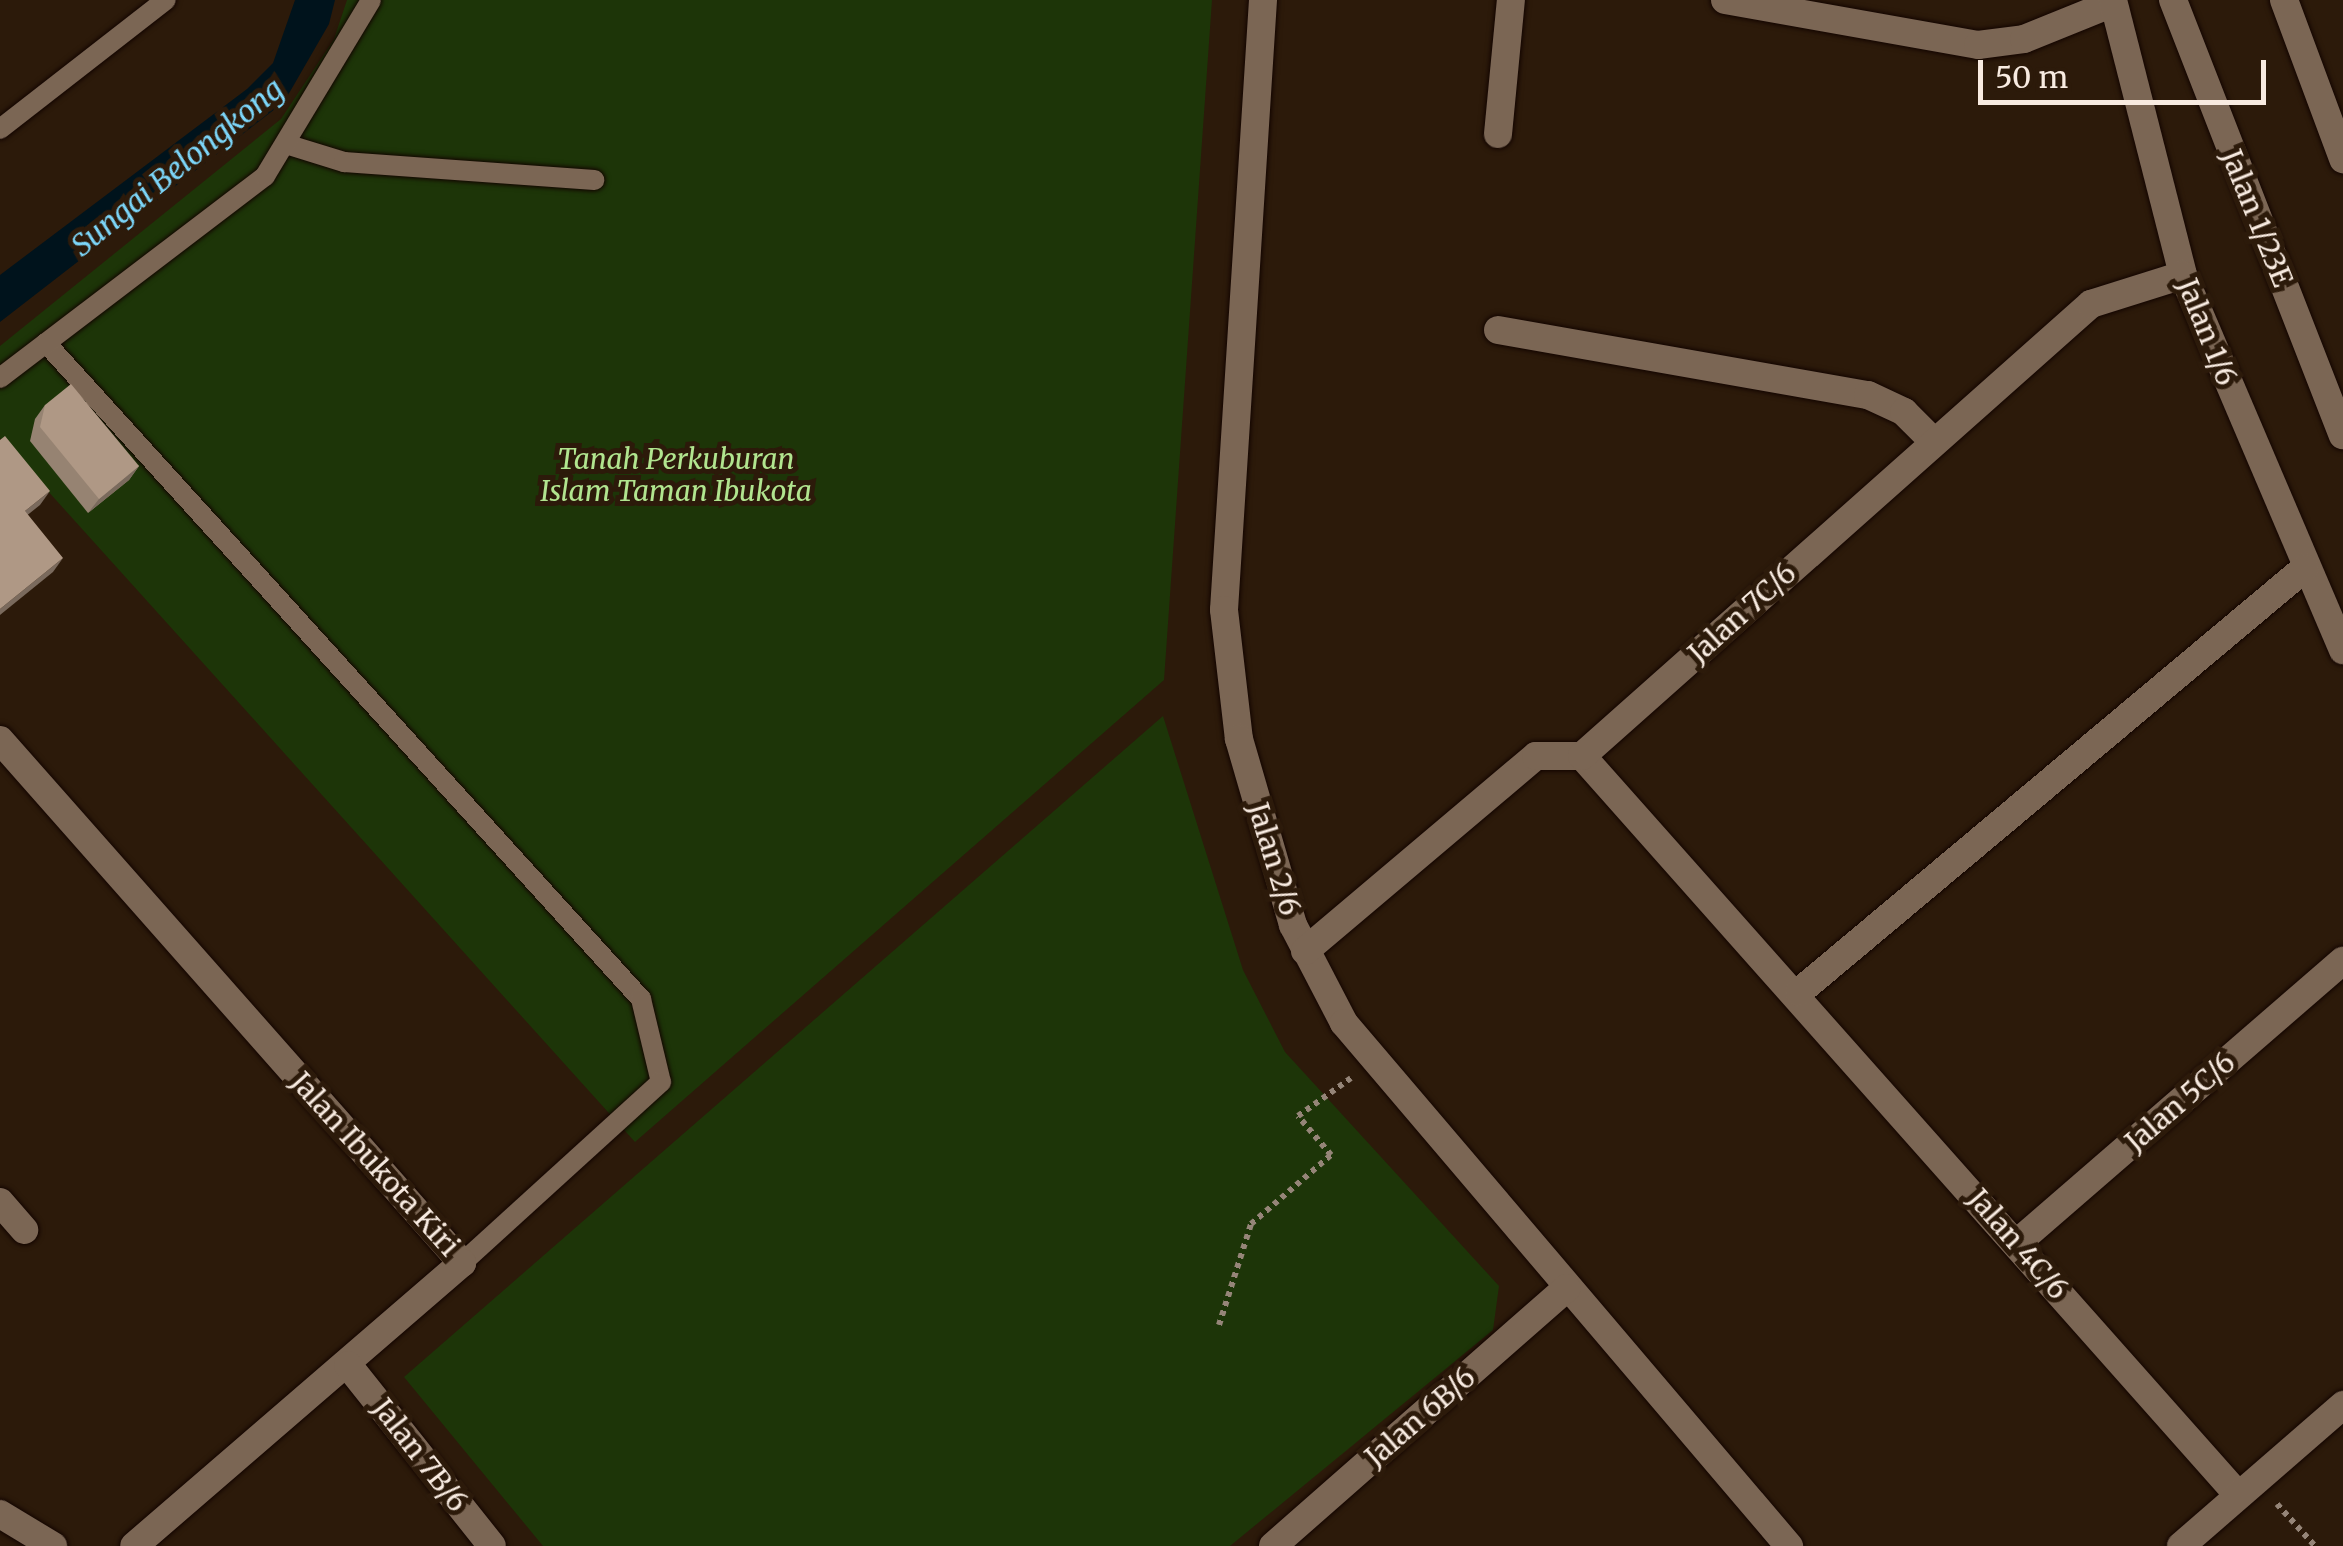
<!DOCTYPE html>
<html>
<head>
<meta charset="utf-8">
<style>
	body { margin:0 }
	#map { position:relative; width:2343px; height:1546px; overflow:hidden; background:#2c1a0a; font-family:Merriweather,serif }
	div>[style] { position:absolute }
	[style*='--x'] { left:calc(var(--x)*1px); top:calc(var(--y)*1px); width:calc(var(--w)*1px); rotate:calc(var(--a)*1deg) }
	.green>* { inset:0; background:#1d3508 }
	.water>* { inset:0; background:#00131c }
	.path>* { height:6px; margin-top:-3px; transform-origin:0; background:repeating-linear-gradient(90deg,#958578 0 5px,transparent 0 10px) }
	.roads { filter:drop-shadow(0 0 2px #130500) drop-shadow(0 0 2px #130500) }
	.service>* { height:20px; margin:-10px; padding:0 10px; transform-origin:10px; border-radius:10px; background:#7b6654 }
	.minor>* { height:28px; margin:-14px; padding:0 14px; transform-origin:14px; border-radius:14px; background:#7b6654 }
	.tertiary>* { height:28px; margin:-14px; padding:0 14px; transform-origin:14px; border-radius:14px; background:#7b6654 }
	.wall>* { inset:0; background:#968372 }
	.shaded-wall>* { inset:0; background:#7a6a5d }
	.building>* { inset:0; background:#af9885 }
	span { translate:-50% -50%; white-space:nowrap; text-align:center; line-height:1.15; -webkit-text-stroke:10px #2c1a0a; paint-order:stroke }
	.street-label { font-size:28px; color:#f8ebe1 }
	.park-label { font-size:28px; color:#b1e58f; font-style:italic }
	.water-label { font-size:30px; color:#7cd6f9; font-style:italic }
	.scale { position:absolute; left:1978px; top:60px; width:288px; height:45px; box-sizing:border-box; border:5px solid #f8ebe1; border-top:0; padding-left:12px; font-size:30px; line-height:35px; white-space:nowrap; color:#f8ebe1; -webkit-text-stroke:8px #2c1a0a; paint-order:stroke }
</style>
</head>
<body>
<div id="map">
	<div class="green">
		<i style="clip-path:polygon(347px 0,1212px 0,1164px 680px,635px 1142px,0 438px,0 346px,281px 119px,334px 39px)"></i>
		<i style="clip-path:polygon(1163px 716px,1243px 970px,1285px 1052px,1499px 1286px,1493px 1330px,1230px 1546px,543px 1546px,404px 1377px)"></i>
	</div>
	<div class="water">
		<i style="clip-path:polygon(295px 0,335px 0,329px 24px,284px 102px,0 322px,0 275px,247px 89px,273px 63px)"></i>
	</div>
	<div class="path">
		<i style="--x:1219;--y:1325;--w:106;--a:-72.4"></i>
		<i style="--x:1251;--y:1224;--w:106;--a:-40.8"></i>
		<i style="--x:1331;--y:1155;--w:51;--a:-130.2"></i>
		<i style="--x:1298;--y:1116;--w:65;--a:-35.6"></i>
		<i style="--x:2277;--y:1504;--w:57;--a:47.9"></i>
	</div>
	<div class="roads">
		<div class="service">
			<i style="--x:0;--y:129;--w:210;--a:-37.9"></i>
			<i style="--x:289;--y:145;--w:58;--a:17.2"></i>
			<i style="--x:344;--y:162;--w:251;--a:4.1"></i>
			<i style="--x:46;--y:343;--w:886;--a:47.79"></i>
			<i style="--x:641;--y:999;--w:85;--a:76.5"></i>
			<i style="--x:661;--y:1082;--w:269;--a:137.7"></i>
			<i style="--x:0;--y:378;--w:333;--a:-37.3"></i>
			<i style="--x:265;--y:176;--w:205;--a:-58.9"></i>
		</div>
		<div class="minor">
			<i style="--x:1263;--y:0;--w:611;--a:93.66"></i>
			<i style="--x:1224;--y:610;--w:130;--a:83.4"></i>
			<i style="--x:1239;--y:739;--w:194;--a:73.8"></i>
			<i style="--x:1293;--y:925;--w:110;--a:62.5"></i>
			<i style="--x:1344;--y:1023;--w:687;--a:49.61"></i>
			<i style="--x:1725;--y:0;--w:257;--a:10.1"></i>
			<i style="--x:1978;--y:45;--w:46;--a:-7.4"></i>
			<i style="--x:2024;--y:39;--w:96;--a:-22"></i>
			<i style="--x:2113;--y:0;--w:284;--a:75.7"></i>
			<i style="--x:2183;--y:275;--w:408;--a:66.9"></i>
			<i style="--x:1498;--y:134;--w:135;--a:-84.5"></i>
			<i style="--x:1498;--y:330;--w:376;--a:10"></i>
			<i style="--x:1868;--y:395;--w:40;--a:25"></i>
			<i style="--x:1904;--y:412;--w:42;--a:45"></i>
			<i style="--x:0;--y:740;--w:698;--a:48.54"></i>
			<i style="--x:462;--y:1263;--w:433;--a:139.2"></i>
			<i style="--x:1582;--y:756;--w:988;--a:48.4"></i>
			<i style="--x:1305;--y:951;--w:302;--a:-40.2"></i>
			<i style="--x:1536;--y:756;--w:46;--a:0"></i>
			<i style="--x:1582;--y:756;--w:681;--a:-41.61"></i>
			<i style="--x:2091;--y:304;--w:96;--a:-17.5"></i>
			<i style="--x:1799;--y:992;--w:660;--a:-39.96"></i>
			<i style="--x:0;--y:1202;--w:37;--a:49"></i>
			<i style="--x:2017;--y:1243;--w:431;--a:-40.9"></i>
			<i style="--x:348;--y:1365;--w:231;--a:51.5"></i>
			<i style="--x:0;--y:1514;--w:62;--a:31.1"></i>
			<i style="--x:1273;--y:1546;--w:391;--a:-41.3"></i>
			<i style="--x:2181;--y:1546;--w:215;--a:-41"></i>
		</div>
		<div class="tertiary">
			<i style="--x:2173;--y:0;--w:467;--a:68.7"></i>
			<i style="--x:2284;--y:0;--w:170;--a:69.6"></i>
		</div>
	</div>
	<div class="wall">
		<i style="clip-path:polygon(45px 405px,139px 466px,129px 480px,88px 513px,30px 441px,35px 419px)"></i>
	</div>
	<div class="shaded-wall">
		<i style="clip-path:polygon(139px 466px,129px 480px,88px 513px,99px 499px)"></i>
		<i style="clip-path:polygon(50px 491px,40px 505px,15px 525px,25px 511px)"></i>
		<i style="clip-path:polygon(63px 558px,53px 572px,0 615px,0 609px)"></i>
	</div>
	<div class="building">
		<i style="clip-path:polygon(71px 384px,139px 466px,99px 499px,40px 427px,45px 405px)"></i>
		<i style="clip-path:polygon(5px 436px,50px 491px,25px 511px,63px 558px,0 609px,0 440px)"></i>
	</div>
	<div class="street-label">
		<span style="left:2257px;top:218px;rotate:68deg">Jalan 1/23E</span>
		<span style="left:2207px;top:332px;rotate:68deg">Jalan 1/6</span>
		<span style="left:1742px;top:613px;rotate:-42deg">Jalan 7C/6</span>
		<span style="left:1274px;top:859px;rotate:73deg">Jalan 2/6</span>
		<span style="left:2180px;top:1102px;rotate:-41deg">Jalan 5C/6</span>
		<span style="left:375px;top:1164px;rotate:48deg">Jalan Ibukota Kiri</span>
		<span style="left:2018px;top:1244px;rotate:49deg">Jalan 4C/6</span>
		<span style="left:1420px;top:1417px;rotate:-41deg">Jalan 6B/6</span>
		<span style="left:420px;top:1455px;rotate:52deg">Jalan 7B/6</span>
	</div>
	<div class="park-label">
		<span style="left:676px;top:475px">Tanah Perkuburan<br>Islam Taman Ibukota</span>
	</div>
	<div class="water-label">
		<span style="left:177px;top:167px;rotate:-39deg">Sungai Belongkong</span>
	</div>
	<div class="scale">50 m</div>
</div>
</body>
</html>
